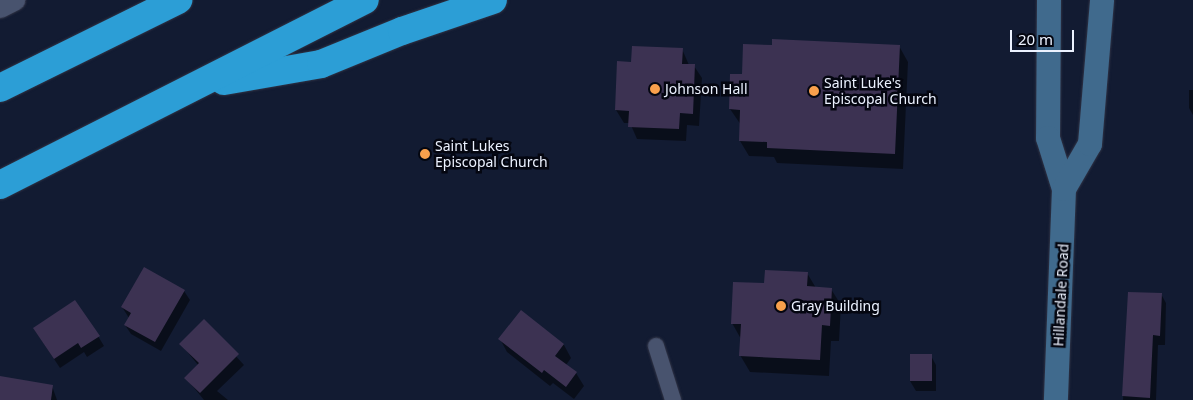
<!DOCTYPE html>
<html>
<head>
<meta charset="utf-8">
<style>
	body { margin:0 }
	#map { position:relative; width:1193px; height:400px; overflow:hidden; background:#121b32; font-family:"Noto Sans",sans-serif }
	div>[style] { position:absolute }
	[style*='--x'] { left:calc(var(--x)*1px); top:calc(var(--y)*1px); width:calc(var(--w)*1px); rotate:calc(var(--a)*1deg) }
	.shadow>* { inset:0; background:#0007 }
	.building>* { inset:0; background:#3c3252; transform-origin:0 0 }
	.roads { filter:drop-shadow(0 0 1px #313446) drop-shadow(0 0 1px #313446) }
	.minor>* { height:16px; margin:-8px; padding:0 8px; transform-origin:8px; border-radius:8px; background:#48536e }
	.tertiary>* { height:21px; margin:-10.5px; padding:0 10.5px; transform-origin:10.5px; border-radius:10.5px; background:#48536e }
	.secondary>* { height:24px; margin:-12px; padding:0 12px; transform-origin:12px; border-radius:12px; background:#406a8d }
	.motorway>* { height:28px; margin:-14px; padding:0 14px; transform-origin:14px; border-radius:14px; background:#2c9ed6 }
	.dots>* { width:14px; height:14px; translate:-50% -50%; box-sizing:border-box; border:2px solid #040610; border-radius:50% }
	span { translate:-50% -50%; white-space:nowrap; text-align:center; line-height:1.15; -webkit-text-stroke:5px #040610; paint-order:stroke }
	.poi-label { font-size:14px; color:#ecf2ff }
	.left { translate:0 -50%; text-align:left }
	.street-label { font-size:14px; color:#ecf2ff }
	.scale { position:absolute; left:1010px; top:30px; width:64px; height:22px; box-sizing:border-box; border:2px solid #ecf2ff; border-top:0; padding-left:6px; font-size:15px; line-height:18px; white-space:nowrap; color:#ecf2ff; -webkit-text-stroke:4px #040610; paint-order:stroke }
</style>
</head>
<body>
<div id="map">
	<div class="shadow">
		<i style="clip-path:polygon(899px 46px,908px 62px,903px 169px,777px 163px,774px 157px,749px 156px,740px 141px,741px 125px,730px 109px,743px 75px)"></i>
		<i style="clip-path:polygon(682px 49px,689px 65px,694px 66px,702px 78px,699px 126px,687px 125px,686px 141px,637px 139px,630px 123px,624px 123px,616px 110px,619px 63px,632px 63px)"></i>
		<i style="clip-path:polygon(1189px 90px,1193px 90px,1193px 115px,1189px 108px)"></i>
		<i style="clip-path:polygon(807px 273px,816px 288px,831px 289px,841px 305px,839px 341px,831px 341px,829px 376px,750px 372px,740px 355px,741px 339px,732px 323px,765px 284px)"></i>
		<i style="clip-path:polygon(184px 291px,190px 300px,161px 351px,131px 334px,125px 325px,129px 318px,122px 307px)"></i>
		<i style="clip-path:polygon(1129px 293px,1161px 294px,1166px 303px,1165px 345px,1158px 345px,1156px 400px,1123px 400px)"></i>
		<i style="clip-path:polygon(521px 312px,564px 345px,571px 358px,566px 365px,576px 373px,584px 386px,574px 399px,553px 383px,550px 386px,507px 352px,500px 339px)"></i>
		<i style="clip-path:polygon(204px 321px,244px 365px,217px 391px,228px 400px,204px 400px,186px 378px,198px 365px,181px 344px)"></i>
		<i style="clip-path:polygon(34px 329px,98px 336px,104px 346px,87px 357px,84px 352px,60px 368px)"></i>
		<i style="clip-path:polygon(931px 356px,936px 365px,936px 391px,916px 391px,910px 381px)"></i>
		<i style="clip-path:polygon(52px 386px,57px 400px,0 400px)"></i>
	</div>
	<div class="building">
		<i style="clip-path:polygon(772px 39px,900px 45px,895px 154px,767px 148px,767px 142px,739px 141px,740px 110px,729px 109px,730px 74px,742px 74px,743px 44px,772px 45px)"></i>
		<i style="clip-path:polygon(632px 46px,683px 48px,682px 64px,695px 64px,693px 114px,680px 113px,679px 129px,628px 127px,629px 111px,615px 110px,617px 61px,631px 62px)"></i>
		<i style="clip-path:polygon(144px 267px,185px 290px,155px 342px,124px 325px,131px 313px,121px 307px)"></i>
		<i style="clip-path:polygon(765px 270px,808px 272px,807px 286px,832px 288px,830px 326px,822px 325px,820px 360px,739px 356px,741px 324px,731px 324px,733px 282px,764px 283px)"></i>
		<i style="clip-path:polygon(1128px 292px,1162px 293px,1160px 336px,1153px 335px,1150px 398px,1122px 396px)"></i>
		<i style="clip-path:polygon(75px 300px,100px 336px,81px 348px,78px 343px,54px 359px,33px 328px)"></i>
		<i style="clip-path:polygon(521px 310px,564px 344px,555px 356px,577px 372px,566px 387px,544px 370px,542px 373px,498px 339px)"></i>
		<i style="clip-path:polygon(204px 319px,239px 354px,200px 393px,184px 378px,199px 363px,179px 344px)"></i>
		<i style="left:910px;top:354px;width:22px;height:27px"></i>
		<i style="clip-path:polygon(0 376px,53px 385px,51px 400px,0 400px)"></i>
	</div>
	<div class="roads">
		<div class="minor">
			<i style="--x:656;--y:346;--w:57;--a:72.5"></i>
		</div>
		<div class="tertiary">
			<i style="--x:0;--y:7;--w:16;--a:-27"></i>
		</div>
		<div class="secondary">
			<i style="--x:1049;--y:0;--w:138;--a:90.4"></i>
			<i style="--x:1048;--y:138;--w:53;--a:72.6"></i>
			<i style="--x:1064;--y:189;--w:211;--a:92.2"></i>
			<i style="--x:1064;--y:189;--w:52;--a:-60"></i>
			<i style="--x:1090;--y:144;--w:144;--a:-85.2"></i>
		</div>
		<div class="motorway">
			<i style="--x:224;--y:81;--w:98;--a:-9.9"></i>
			<i style="--x:321;--y:64;--w:87;--a:-22.2"></i>
			<i style="--x:402;--y:31;--w:96;--a:-18.8"></i>
			<i style="--x:0;--y:88;--w:199;--a:-26.3"></i>
			<i style="--x:0;--y:185;--w:409;--a:-26.9"></i>
		</div>
	</div>
	<div class="dots">
		<i style="left:655px;top:89px;background:#f9a04c"></i>
		<i style="left:814px;top:91px;background:#f9a04c"></i>
		<i style="left:425px;top:154px;background:#f9a04c"></i>
		<i style="left:781px;top:306px;background:#f9a04c"></i>
	</div>
	<div class="poi-label">
		<span class="left" style="left:824px;top:91px">Saint Luke's<br>Episcopal Church</span>
		<span class="left" style="left:665px;top:89px">Johnson Hall</span>
		<span class="left" style="left:435px;top:154px">Saint Lukes<br>Episcopal Church</span>
		<span class="left" style="left:791px;top:306px">Gray Building</span>
	</div>
	<div class="street-label">
		<span style="left:1061px;top:295px;rotate:-87deg">Hillandale Road</span>
	</div>
	<div class="scale">20 m</div>
</div>
</body>
</html>
